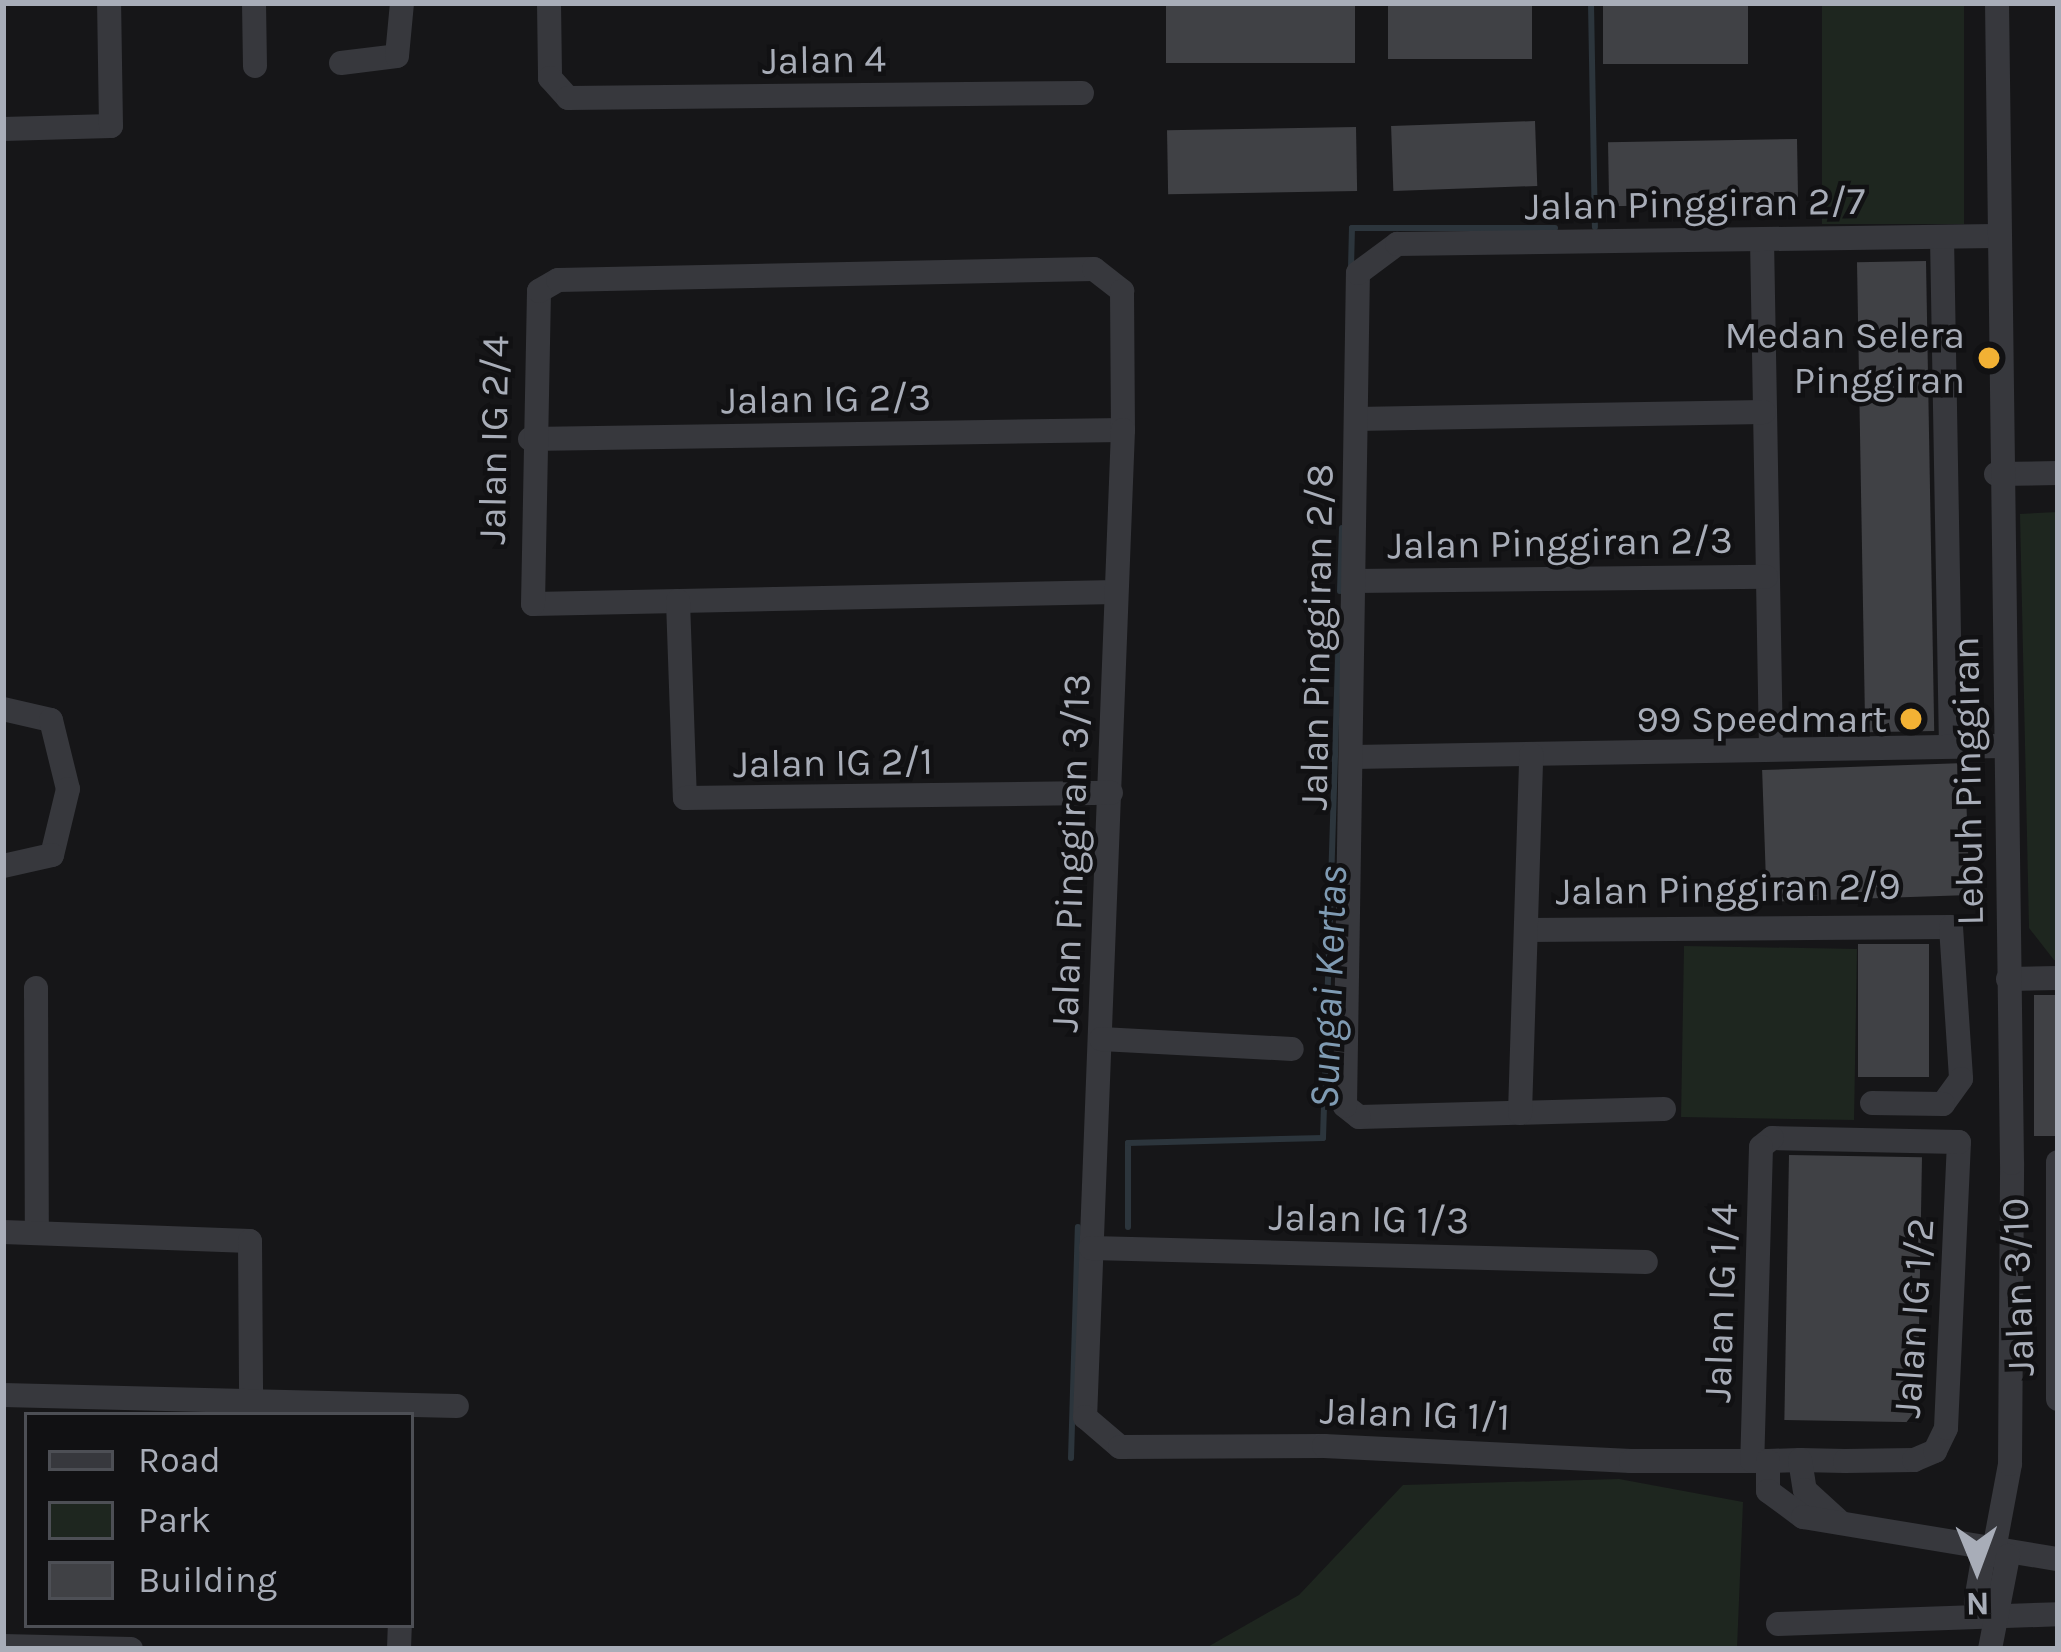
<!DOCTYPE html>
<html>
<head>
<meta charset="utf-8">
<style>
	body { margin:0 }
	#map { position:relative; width:2061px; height:1652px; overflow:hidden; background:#161618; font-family:Karla,sans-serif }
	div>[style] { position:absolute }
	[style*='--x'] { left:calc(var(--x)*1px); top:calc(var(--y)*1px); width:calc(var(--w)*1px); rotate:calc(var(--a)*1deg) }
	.green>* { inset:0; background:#1e261f; transform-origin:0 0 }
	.stream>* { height:6px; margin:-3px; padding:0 3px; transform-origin:3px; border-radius:3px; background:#2c353c }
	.building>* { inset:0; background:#404145; transform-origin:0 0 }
	.minor>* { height:24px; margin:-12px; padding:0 12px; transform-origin:12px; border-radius:12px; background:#37383d }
	.dots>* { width:33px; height:33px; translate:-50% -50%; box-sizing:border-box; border:6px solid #111113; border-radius:50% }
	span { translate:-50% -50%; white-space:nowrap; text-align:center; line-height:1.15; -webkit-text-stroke:9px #111113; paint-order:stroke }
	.street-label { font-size:39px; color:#a8adb8 }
	.poi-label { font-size:39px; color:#a8adb8 }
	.right { translate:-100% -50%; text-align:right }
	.water-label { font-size:42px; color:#7f9bb3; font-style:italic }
	.frame { position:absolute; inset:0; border:6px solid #a8adb8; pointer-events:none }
	.legend { position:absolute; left:24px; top:1412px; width:390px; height:216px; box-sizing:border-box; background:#111113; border:3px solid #4d4f55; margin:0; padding:15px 21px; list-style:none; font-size:36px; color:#a8adb8 }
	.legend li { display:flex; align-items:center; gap:24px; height:60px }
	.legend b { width:60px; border:3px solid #4d4f55 }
	.north { position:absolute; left:1917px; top:1508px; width:120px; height:120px; -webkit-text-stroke:9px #111113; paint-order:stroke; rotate:179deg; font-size:33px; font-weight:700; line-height:48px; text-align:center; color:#a8adb8 }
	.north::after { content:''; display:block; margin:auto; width:42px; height:54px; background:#a8adb8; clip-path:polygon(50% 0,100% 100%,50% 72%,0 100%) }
</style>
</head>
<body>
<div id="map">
	<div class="green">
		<i style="left:1822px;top:3px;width:142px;height:221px"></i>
		<i style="clip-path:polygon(2058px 512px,2058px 960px,2054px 960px,2029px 928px,2020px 514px)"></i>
		<i style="left:1857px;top:949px;width:171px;height:173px;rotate:91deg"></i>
		<i style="clip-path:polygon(1619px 1479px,1743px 1502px,1737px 1649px,1204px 1649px,1299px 1595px,1403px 1485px)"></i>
	</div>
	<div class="stream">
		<i style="--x:1591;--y:3;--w:224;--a:89"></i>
		<i style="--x:1351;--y:268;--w:40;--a:-88.6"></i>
		<i style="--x:1352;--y:228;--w:203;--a:0"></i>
		<i style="--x:1340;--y:591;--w:63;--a:-88.2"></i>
		<i style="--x:1128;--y:1227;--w:84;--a:-90"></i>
		<i style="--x:1128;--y:1143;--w:195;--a:-1.5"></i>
		<i style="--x:1323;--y:1138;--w:508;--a:-88.2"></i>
		<i style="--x:1071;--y:1458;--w:231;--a:-88.3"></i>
	</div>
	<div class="building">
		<i style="left:1166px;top:3px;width:189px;height:60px"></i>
		<i style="left:1388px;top:3px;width:144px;height:56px"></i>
		<i style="left:1603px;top:3px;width:145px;height:61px"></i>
		<i style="left:1535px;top:121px;width:65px;height:144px;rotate:88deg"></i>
		<i style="left:1356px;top:127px;width:64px;height:189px;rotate:89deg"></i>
		<i style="left:1797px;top:139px;width:64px;height:189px;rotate:89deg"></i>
		<i style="left:1926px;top:261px;width:470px;height:69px;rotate:89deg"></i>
		<i style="left:1965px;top:763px;width:132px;height:203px;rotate:88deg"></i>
		<i style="left:1858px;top:944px;width:71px;height:133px"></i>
		<i style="left:2058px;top:995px;width:141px;height:24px;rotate:90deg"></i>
		<i style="left:1789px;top:1155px;width:133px;height:265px;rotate:1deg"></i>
	</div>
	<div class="minor">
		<i style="--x:254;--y:3;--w:63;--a:89.1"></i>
		<i style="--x:549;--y:3;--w:75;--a:89.2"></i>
		<i style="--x:550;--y:78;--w:27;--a:48"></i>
		<i style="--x:568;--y:98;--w:514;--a:-0.56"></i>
		<i style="--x:341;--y:63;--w:56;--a:-7.1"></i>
		<i style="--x:397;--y:56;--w:53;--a:-84.6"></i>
		<i style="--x:3;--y:129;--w:108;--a:-1.6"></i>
		<i style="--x:111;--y:126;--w:123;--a:-90.9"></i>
		<i style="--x:1942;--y:237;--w:509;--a:88.99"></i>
		<i style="--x:1762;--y:239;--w:510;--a:88.99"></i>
		<i style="--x:1356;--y:419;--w:408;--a:-1"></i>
		<i style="--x:530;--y:439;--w:593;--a:-0.87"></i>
		<i style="--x:1996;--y:474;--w:62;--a:-0.9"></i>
		<i style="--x:1354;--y:581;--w:412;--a:-0.6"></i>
		<i style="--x:1116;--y:592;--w:583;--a:178.82"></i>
		<i style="--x:533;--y:604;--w:313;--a:-88.9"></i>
		<i style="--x:539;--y:291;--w:22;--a:-30"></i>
		<i style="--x:558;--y:280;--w:536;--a:-1.18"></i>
		<i style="--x:1094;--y:269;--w:36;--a:38"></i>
		<i style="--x:1122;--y:291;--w:139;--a:89.6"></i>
		<i style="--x:1123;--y:430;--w:988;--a:92.2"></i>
		<i style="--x:1085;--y:1417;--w:46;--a:40.6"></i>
		<i style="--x:1120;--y:1447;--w:204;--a:-0.3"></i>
		<i style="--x:1324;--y:1446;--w:307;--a:2.8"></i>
		<i style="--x:1631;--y:1461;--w:137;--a:0"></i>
		<i style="--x:1768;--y:1461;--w:32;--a:-2"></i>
		<i style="--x:1800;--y:1460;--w:45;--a:1.3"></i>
		<i style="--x:1845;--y:1461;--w:69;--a:-0.8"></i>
		<i style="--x:1914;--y:1460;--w:23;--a:-23"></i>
		<i style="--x:1935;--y:1451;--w:25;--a:-64"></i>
		<i style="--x:1946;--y:1428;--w:286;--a:-87.4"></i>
		<i style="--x:1959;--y:1142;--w:187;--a:-178.8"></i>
		<i style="--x:1772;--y:1138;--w:14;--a:141"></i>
		<i style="--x:1761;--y:1147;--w:314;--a:91.6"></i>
		<i style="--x:678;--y:601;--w:197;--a:88"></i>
		<i style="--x:685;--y:798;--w:426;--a:-0.7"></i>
		<i style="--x:3;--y:709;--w:49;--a:12.9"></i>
		<i style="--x:51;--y:720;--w:71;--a:76.2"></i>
		<i style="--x:68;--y:789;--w:68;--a:103.6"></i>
		<i style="--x:52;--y:855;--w:50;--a:167.3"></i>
		<i style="--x:1353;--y:757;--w:650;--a:-0.97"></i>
		<i style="--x:1526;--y:930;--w:425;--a:-0.4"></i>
		<i style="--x:1951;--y:927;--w:152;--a:86.2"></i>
		<i style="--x:1961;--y:1079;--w:31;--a:126"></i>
		<i style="--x:1943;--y:1104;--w:71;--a:-179.2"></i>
		<i style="--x:2008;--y:979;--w:50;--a:-1.1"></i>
		<i style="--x:36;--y:988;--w:245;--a:89.8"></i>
		<i style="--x:1101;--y:1039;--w:191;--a:3"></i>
		<i style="--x:1664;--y:1109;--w:305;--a:178.5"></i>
		<i style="--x:1359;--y:1117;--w:18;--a:-142"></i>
		<i style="--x:1345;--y:1106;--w:833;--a:-89.11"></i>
		<i style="--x:1358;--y:273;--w:49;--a:-36.6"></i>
		<i style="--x:1397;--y:244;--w:598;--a:-0.77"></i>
		<i style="--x:1520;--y:1113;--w:359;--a:-88.2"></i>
		<i style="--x:2058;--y:1162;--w:237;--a:90"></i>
		<i style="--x:3;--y:1232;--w:247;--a:2.1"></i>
		<i style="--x:250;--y:1241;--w:160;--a:89.6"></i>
		<i style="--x:1091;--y:1248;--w:555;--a:1.44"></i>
		<i style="--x:3;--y:1395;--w:454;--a:1.4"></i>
		<i style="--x:1800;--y:1460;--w:30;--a:81"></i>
		<i style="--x:1805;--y:1490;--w:49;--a:42.5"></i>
		<i style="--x:1768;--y:1461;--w:30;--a:90"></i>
		<i style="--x:1768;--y:1491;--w:44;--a:36.6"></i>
		<i style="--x:1803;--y:1517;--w:258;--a:9.4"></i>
		<i style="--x:1984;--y:1553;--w:49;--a:99.5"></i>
		<i style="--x:1976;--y:1601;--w:19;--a:47"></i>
		<i style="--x:1993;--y:1555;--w:93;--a:-79.4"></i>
		<i style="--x:2010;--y:1464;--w:301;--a:-89.6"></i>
		<i style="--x:2012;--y:1163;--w:1160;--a:-90.74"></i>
		<i style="--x:1778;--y:1624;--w:280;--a:-2"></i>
		<i style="--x:3;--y:1646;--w:128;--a:1.3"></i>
		<i style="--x:399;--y:1649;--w:24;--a:-88"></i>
		<i style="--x:1990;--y:1649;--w:95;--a:-79"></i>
	</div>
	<div class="dots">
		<i style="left:1989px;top:358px;background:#f2b134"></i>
		<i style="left:1911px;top:719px;background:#f2b134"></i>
	</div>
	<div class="street-label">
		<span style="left:824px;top:60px;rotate:-1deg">Jalan 4</span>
		<span style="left:1695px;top:204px;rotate:-1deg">Jalan Pinggiran 2/7</span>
		<span style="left:826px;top:399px;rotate:-1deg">Jalan IG 2/3</span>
		<span style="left:494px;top:440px;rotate:-89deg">Jalan IG 2/4</span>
		<span style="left:1560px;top:543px;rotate:-1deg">Jalan Pinggiran 2/3</span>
		<span style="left:1317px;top:637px;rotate:-89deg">Jalan Pinggiran 2/8</span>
		<span style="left:833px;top:763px;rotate:-1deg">Jalan IG 2/1</span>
		<span style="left:1968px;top:781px;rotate:-91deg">Lebuh Pinggiran</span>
		<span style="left:1071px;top:853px;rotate:-88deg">Jalan Pinggiran 3/13</span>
		<span style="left:1728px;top:889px;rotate:-1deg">Jalan Pinggiran 2/9</span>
		<span style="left:1369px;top:1219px;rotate:1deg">Jalan IG 1/3</span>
		<span style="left:2018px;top:1287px;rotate:-92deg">Jalan 3/10</span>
		<span style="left:1721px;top:1303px;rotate:-88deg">Jalan IG 1/4</span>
		<span style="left:1914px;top:1318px;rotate:-86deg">Jalan IG 1/2</span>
		<span style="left:1415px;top:1414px;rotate:2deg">Jalan IG 1/1</span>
	</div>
	<div class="poi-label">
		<span class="right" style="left:1965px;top:358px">Medan Selera<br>Pinggiran</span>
		<span class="right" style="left:1887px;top:719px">99 Speedmart</span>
	</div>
	<div class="water-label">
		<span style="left:1328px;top:987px;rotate:-88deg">Sungai Kertas</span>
	</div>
	<div class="frame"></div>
	<ul class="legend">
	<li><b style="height:15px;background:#37383d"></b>Road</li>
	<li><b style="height:33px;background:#1e261f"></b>Park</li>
	<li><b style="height:33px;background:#404145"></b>Building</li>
	</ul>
	<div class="north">N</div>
</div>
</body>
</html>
